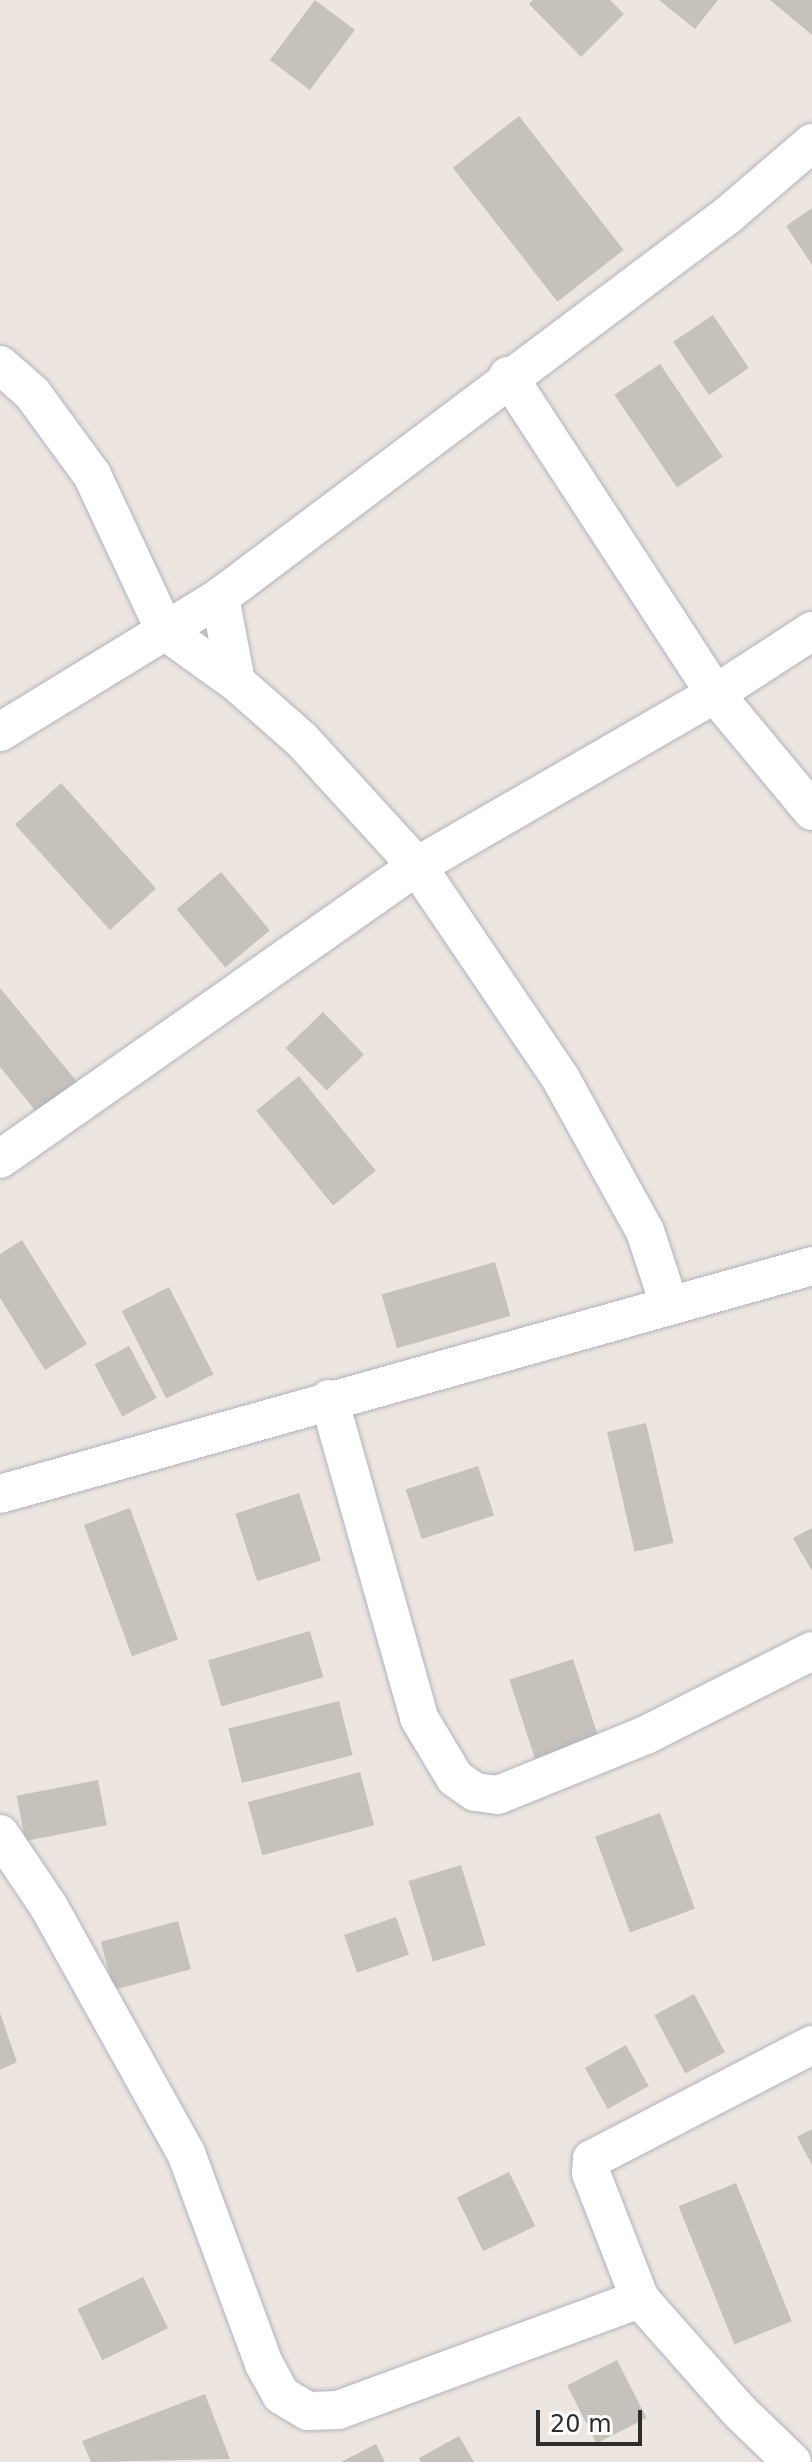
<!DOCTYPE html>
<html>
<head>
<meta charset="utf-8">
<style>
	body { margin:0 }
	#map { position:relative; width:812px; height:2462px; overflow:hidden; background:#ede6e0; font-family:"DejaVu Sans",sans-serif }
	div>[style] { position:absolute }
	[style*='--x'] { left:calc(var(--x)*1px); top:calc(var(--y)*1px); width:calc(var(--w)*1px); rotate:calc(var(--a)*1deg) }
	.building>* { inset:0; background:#c6c1bb; transform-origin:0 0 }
	.roads { filter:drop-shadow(0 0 2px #b0b3bc) drop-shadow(0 0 2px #b0b3bc) }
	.street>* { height:38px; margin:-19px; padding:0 19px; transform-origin:19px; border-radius:19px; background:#fff }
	span { translate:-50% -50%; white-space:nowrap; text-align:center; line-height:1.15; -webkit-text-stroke:6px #fff; paint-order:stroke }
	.scale { position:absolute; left:536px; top:2410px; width:106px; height:36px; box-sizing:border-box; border:4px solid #2d2d2d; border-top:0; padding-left:10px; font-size:24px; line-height:28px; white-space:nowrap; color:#2d2d2d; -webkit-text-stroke:6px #fff; paint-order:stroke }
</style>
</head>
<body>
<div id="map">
	<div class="building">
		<i style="left:315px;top:0;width:50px;height:75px;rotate:37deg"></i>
		<i style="clip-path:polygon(533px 0,610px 0,624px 14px,581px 57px,529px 4px)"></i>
		<i style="clip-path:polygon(659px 0,718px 0,695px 29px)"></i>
		<i style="clip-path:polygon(770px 0,812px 0,812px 35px)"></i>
		<i style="left:519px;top:116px;width:170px;height:84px;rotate:52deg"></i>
		<i style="clip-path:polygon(812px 208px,812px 265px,786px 226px)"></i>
		<i style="left:713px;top:315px;width:64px;height:48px;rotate:56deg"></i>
		<i style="left:660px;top:364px;width:112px;height:55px;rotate:56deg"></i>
		<i style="left:61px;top:783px;width:142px;height:62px;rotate:48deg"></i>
		<i style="left:221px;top:872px;width:76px;height:58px;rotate:50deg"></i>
		<i style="clip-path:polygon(0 988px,78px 1083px,39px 1115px,0 1067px)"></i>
		<i style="left:323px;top:1012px;width:59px;height:52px;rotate:46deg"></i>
		<i style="left:299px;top:1076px;width:122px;height:55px;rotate:51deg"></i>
		<i style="clip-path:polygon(22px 1240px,87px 1344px,45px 1370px,0 1298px,0 1254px)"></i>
		<i style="left:495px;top:1262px;width:56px;height:118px;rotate:74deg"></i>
		<i style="left:169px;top:1287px;width:98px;height:53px;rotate:63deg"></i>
		<i style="left:129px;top:1346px;width:59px;height:39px;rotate:62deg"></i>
		<i style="left:646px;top:1423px;width:123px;height:40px;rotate:77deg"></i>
		<i style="left:478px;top:1466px;width:52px;height:76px;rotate:72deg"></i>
		<i style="left:299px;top:1493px;width:71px;height:67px;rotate:72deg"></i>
		<i style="left:130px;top:1508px;width:140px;height:49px;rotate:70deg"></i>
		<i style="clip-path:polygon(812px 1528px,812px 1571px,793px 1538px)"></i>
		<i style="left:310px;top:1631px;width:48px;height:106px;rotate:74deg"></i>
		<i style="left:573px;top:1659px;width:84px;height:67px;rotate:72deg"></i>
		<i style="left:339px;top:1701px;width:56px;height:114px;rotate:76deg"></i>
		<i style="left:360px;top:1772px;width:55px;height:116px;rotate:75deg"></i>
		<i style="left:98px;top:1780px;width:46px;height:83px;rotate:79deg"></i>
		<i style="left:660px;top:1813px;width:102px;height:69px;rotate:70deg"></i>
		<i style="left:461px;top:1865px;width:84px;height:55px;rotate:73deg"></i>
		<i style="left:396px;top:1917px;width:40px;height:55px;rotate:71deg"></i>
		<i style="left:178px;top:1921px;width:50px;height:80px;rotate:75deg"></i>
		<i style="left:694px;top:1994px;width:66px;height:45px;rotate:62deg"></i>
		<i style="clip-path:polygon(0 2013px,17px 2062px,0 2070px)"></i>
		<i style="left:626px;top:2045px;width:47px;height:47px;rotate:61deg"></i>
		<i style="clip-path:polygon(812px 2129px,812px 2165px,797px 2137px)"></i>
		<i style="left:509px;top:2172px;width:60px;height:58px;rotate:64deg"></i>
		<i style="left:736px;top:2183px;width:149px;height:62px;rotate:68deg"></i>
		<i style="left:143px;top:2277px;width:57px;height:73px;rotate:64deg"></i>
		<i style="left:617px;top:2360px;width:65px;height:56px;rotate:63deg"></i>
		<i style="clip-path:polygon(205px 2394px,230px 2459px,91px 2462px,82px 2441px)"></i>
		<i style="clip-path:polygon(459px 2436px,474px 2462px,421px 2462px,419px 2458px)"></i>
		<i style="clip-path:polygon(376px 2444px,385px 2462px,341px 2462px)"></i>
	</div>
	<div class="roads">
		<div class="street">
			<i style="--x:0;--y:365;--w:43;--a:41.2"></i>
			<i style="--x:32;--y:393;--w:102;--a:53.8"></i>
			<i style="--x:92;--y:475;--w:172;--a:64.9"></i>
			<i style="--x:165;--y:631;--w:87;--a:35.7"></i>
			<i style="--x:236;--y:682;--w:88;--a:41.3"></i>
			<i style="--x:302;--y:740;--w:171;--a:47.6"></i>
			<i style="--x:417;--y:866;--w:257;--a:55.9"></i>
			<i style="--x:561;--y:1079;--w:174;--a:61.1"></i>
			<i style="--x:645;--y:1231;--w:77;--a:71.8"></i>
			<i style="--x:508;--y:376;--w:379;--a:56.9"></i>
			<i style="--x:715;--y:694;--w:152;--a:50.3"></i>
			<i style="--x:220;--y:597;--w:86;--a:79.3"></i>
			<i style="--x:0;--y:732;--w:258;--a:-31.5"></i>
			<i style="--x:220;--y:597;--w:636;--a:-36.94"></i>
			<i style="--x:728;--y:215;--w:111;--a:-40.6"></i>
			<i style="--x:0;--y:1159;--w:510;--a:-35.09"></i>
			<i style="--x:417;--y:866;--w:344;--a:-30"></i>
			<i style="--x:715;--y:694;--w:116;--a:-33"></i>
			<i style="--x:329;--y:1399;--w:331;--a:74.2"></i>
			<i style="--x:419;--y:1718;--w:70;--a:59"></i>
			<i style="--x:455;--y:1778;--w:24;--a:35"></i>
			<i style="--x:475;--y:1792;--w:23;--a:7"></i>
			<i style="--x:498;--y:1795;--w:160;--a:-22.1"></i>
			<i style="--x:646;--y:1735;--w:186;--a:-26.8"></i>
			<i style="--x:0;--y:1494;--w:843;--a:-15.68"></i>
			<i style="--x:0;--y:1834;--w:88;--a:56.1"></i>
			<i style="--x:49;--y:1907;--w:282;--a:60.9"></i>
			<i style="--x:186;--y:2153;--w:225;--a:69.7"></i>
			<i style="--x:264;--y:2364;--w:35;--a:61"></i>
			<i style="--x:281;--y:2395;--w:31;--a:31"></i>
			<i style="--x:308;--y:2411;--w:30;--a:-2"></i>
			<i style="--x:338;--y:2410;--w:322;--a:-20.2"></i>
			<i style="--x:792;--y:2462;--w:72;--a:-136.1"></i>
			<i style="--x:740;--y:2412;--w:151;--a:-131.5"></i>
			<i style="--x:640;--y:2299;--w:135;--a:-111.3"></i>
			<i style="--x:591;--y:2173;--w:14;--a:-86"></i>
			<i style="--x:592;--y:2159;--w:248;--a:-27.4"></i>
		</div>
	</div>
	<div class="scale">20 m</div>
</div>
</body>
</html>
